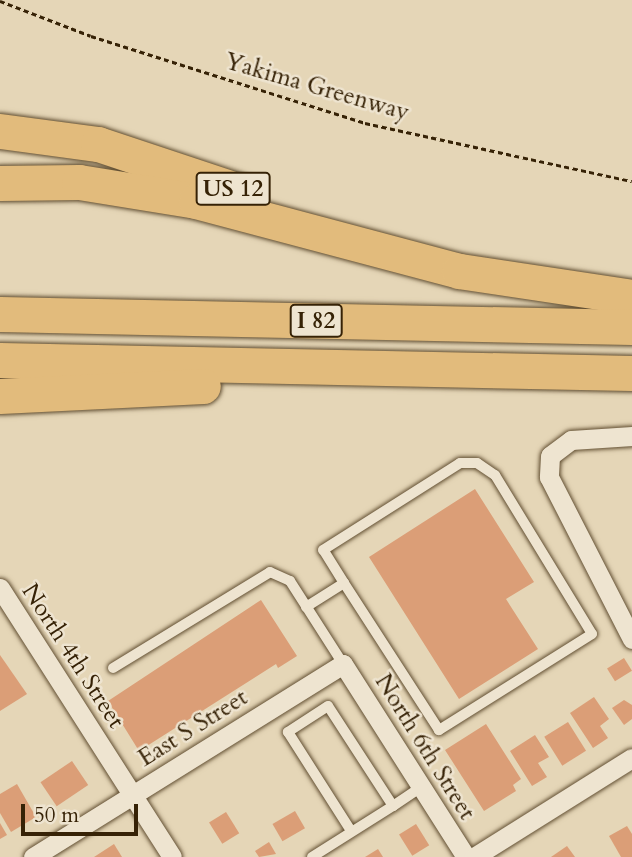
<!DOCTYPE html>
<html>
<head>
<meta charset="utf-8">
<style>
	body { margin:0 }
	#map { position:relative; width:632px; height:857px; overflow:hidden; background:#e5d6b7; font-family:Cardo,serif }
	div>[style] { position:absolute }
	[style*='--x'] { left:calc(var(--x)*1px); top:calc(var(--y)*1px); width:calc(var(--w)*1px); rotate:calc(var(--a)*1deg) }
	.building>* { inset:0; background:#db9e77; transform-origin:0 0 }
	.path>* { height:2.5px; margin-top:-1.25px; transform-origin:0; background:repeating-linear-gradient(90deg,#362206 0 5px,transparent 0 8.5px) }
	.roads { filter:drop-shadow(0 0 2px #624f32) drop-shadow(0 0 2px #624f32) }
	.service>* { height:10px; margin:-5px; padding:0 5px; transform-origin:5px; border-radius:5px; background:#eee4d0 }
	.minor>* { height:19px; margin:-9.5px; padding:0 9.5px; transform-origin:9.5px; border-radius:9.5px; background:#eee4d0 }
	.motorway>* { height:35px; margin:-17.5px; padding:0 17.5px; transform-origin:17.5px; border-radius:17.5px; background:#e2bb7c }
	span { translate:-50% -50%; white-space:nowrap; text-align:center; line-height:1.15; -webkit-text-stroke:5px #eee4d0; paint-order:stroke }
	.shield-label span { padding:2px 5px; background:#eee4d0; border:2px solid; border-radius:5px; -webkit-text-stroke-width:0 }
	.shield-label { font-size:23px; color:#362206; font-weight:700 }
	.street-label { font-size:24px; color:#362206 }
	.scale { position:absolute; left:21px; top:804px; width:117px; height:32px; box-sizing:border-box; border:4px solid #362206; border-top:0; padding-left:9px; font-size:21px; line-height:24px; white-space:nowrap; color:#362206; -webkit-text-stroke:5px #eee4d0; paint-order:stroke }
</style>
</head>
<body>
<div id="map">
	<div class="building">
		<i style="clip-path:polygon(475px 489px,534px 582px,506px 599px,538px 649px,459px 699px,369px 557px)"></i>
		<i style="clip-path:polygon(261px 600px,297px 656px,278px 668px,276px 664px,139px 751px,108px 701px)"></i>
		<i style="clip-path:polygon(0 655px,27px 694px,0 711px)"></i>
		<i style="left:624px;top:658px;width:15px;height:20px;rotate:58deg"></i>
		<i style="clip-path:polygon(594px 697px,609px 719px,600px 726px,608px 738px,593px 748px,570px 713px)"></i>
		<i style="clip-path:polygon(624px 700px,632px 705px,632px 719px,624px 725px,612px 708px)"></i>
		<i style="left:568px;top:722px;width:34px;height:28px;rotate:58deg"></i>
		<i style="clip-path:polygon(486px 724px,521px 779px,513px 785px,516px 791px,484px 811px,445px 750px)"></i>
		<i style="clip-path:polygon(535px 735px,549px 757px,538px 763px,547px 777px,532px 786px,510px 751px)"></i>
		<i style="left:72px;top:761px;width:29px;height:38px;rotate:56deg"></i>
		<i style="clip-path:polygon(17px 784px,36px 817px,11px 832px,0 813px,0 794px)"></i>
		<i style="left:295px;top:811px;width:20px;height:26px;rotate:60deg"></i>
		<i style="left:226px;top:812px;width:25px;height:20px;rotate:58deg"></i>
		<i style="clip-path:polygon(0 823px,7px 835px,0 839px)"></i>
		<i style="left:416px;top:824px;width:25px;height:20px;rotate:58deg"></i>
		<i style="clip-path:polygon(627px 826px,632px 834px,632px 857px,621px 857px,609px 836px)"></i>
		<i style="clip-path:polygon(269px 842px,276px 854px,259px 857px,255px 851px)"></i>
		<i style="clip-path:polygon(114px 844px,122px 857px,94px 857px)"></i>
		<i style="clip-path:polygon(567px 846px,575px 857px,551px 857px)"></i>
		<i style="clip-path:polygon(378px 849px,383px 857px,365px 857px)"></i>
	</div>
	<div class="path">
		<i style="--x:0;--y:1;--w:97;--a:21"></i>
		<i style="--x:91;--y:36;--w:287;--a:17.6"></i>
		<i style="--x:365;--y:123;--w:273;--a:12.3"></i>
	</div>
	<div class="roads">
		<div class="service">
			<i style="--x:306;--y:607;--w:45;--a:-32.3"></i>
			<i style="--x:344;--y:583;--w:39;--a:-122"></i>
			<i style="--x:323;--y:550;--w:162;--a:-32.4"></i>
			<i style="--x:460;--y:463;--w:17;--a:0"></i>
			<i style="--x:477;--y:463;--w:22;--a:34"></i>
			<i style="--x:495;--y:475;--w:186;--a:58.6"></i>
			<i style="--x:592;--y:634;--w:181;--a:147.9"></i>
			<i style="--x:439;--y:730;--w:175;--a:-122.9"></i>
			<i style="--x:113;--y:668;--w:184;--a:-31.4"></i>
			<i style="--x:270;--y:572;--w:22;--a:24"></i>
			<i style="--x:290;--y:581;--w:98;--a:57.4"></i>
			<i style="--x:393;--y:806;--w:34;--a:-34"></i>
			<i style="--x:312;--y:857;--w:96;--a:-32.2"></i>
			<i style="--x:393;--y:806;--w:119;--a:-123"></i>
			<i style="--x:328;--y:706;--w:48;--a:147"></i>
			<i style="--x:288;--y:732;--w:117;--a:57.5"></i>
		</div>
		<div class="minor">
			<i style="--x:632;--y:436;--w:61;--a:176.2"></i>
			<i style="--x:571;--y:440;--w:26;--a:143"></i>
			<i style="--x:550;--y:456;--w:21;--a:93"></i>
			<i style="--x:549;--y:477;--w:182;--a:62.9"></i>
			<i style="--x:0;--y:588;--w:319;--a:57.4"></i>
			<i style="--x:33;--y:857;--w:365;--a:-31.9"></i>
			<i style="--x:343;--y:664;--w:229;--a:57.5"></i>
			<i style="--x:474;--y:857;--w:186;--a:-32.1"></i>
		</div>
		<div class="motorway">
			<i style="--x:0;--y:131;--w:99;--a:7.6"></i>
			<i style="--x:98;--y:144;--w:149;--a:18.4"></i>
			<i style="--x:0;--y:183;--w:79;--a:-0.7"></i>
			<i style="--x:79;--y:182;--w:119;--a:9.2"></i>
			<i style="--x:196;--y:201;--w:272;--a:14.9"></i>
			<i style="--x:459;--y:271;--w:175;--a:8.5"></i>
			<i style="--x:0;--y:314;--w:632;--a:1.18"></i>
			<i style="--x:0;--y:360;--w:632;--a:1.18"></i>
			<i style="--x:0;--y:396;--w:203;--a:-2.8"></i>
		</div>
	</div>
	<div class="shield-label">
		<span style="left:233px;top:189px">US 12</span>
		<span style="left:316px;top:321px">I 82</span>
	</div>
	<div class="street-label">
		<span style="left:317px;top:87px;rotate:16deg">Yakima Greenway</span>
		<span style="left:73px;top:656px;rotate:57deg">North 4th Street</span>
		<span style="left:193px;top:728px;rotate:-32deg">East S Street</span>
		<span style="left:425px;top:747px;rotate:58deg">North 6th Street</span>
	</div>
	<div class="scale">50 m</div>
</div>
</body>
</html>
